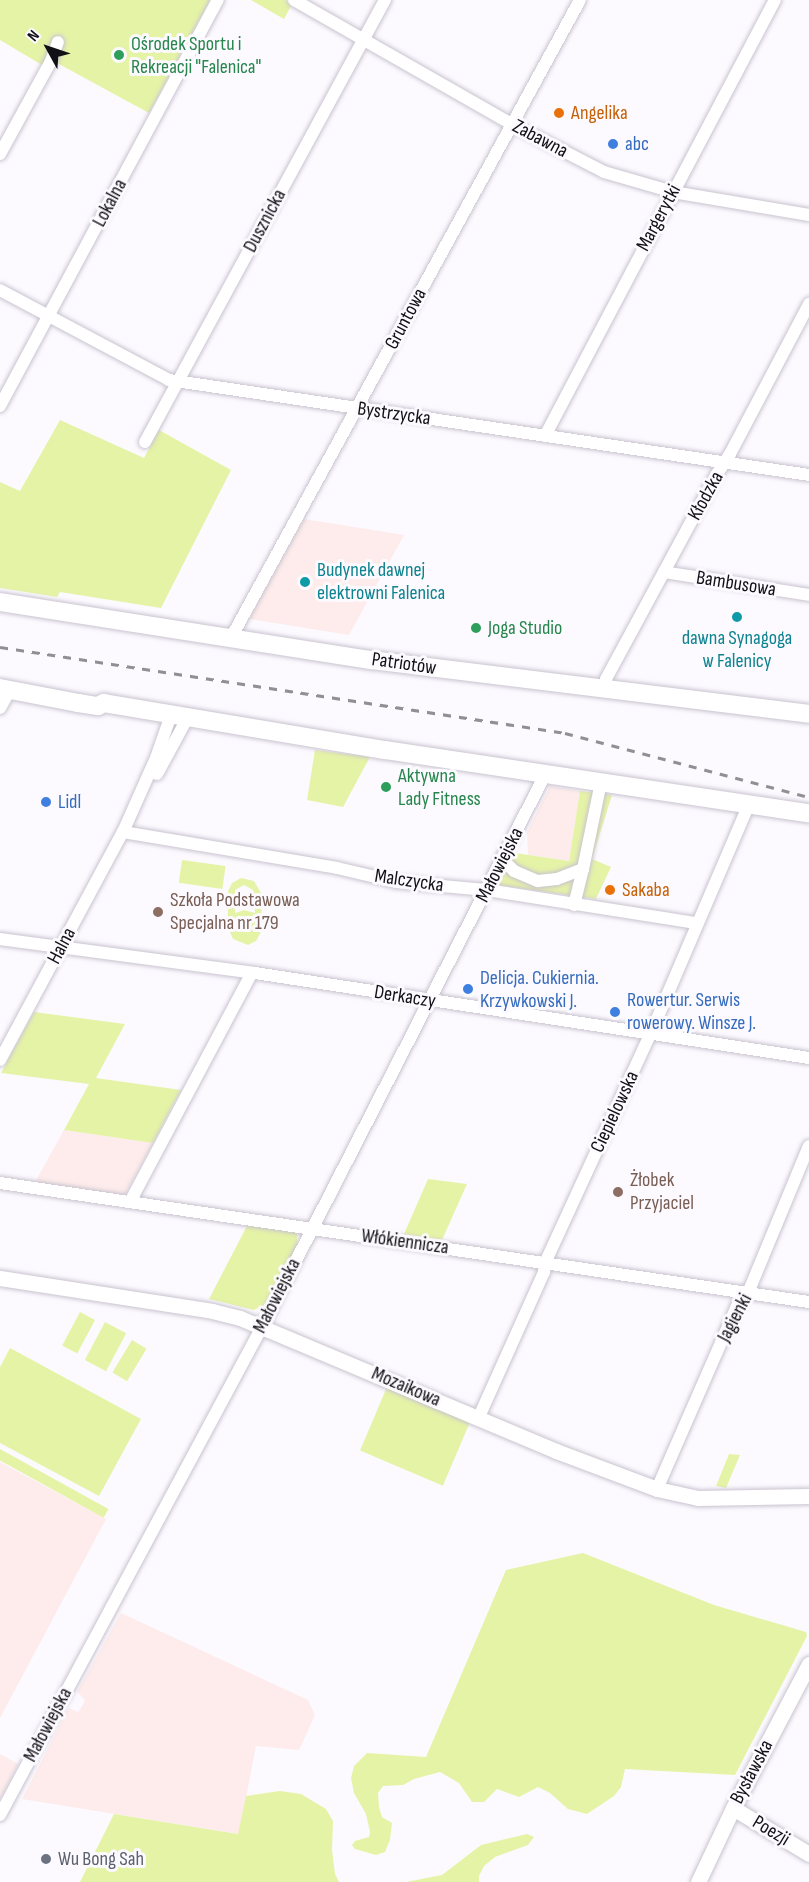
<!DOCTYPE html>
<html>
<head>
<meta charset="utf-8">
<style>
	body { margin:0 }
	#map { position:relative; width:809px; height:1882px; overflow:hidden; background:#fcfaff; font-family:"Sofia Sans Condensed",sans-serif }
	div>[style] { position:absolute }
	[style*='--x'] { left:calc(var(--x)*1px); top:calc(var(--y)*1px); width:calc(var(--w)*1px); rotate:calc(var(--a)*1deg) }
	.industrial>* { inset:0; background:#fdeceb }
	.green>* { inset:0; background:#e5f3a7; transform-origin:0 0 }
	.roads { filter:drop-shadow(0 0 2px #c9c3cf) drop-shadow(0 0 2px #c9c3cf) }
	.minor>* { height:12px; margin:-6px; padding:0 6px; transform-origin:6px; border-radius:6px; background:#fff }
	.tertiary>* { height:15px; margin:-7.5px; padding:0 7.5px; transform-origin:7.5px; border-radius:7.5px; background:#fff }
	.secondary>* { height:18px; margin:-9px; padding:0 9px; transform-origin:9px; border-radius:9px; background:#fff }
	.rail>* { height:3px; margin-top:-1.5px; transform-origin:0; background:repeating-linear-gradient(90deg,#918f94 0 8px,transparent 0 16px) }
	.dots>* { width:16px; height:16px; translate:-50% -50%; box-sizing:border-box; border:3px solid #fcfaff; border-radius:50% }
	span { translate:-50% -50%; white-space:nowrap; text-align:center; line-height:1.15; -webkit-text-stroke:6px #fcfaff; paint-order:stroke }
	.leisure-label { font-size:20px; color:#27864d }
	.left { translate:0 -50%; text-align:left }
	.food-label { font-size:20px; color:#c56008 }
	.street-label { font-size:20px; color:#111014 }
	.shop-label { font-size:20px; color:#366cbe }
	.culture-label { font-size:20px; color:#0d838f }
	.education-label { font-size:20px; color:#785e54 }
	.worship-label { font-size:20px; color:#5b616d }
	.north { position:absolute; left:18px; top:18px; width:60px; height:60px; -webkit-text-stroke:4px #fcfaff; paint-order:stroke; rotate:310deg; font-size:16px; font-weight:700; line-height:24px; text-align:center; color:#111014 }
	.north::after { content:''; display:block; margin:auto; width:21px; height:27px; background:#111014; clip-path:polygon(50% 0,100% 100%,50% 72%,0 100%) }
</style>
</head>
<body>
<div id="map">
	<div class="industrial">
		<i style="clip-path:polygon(304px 519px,404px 535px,349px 635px,249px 619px)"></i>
		<i style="clip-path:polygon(550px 786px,580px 791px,569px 861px,528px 855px,527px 832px)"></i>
		<i style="clip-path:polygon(64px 1130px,153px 1143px,124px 1196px,35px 1182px)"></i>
		<i style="clip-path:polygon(0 1462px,106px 1519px,0 1718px)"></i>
		<i style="clip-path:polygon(121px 1613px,308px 1700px,315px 1715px,299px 1750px,256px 1746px,239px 1834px,22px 1799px,67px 1711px,70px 1708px,78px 1712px,83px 1705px,85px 1700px,77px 1692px)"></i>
		<i style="clip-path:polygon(0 1754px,18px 1764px,0 1799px)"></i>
	</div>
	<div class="green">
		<i style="clip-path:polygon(0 0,210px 0,149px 113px,57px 63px,59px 47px,56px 41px,42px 65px,0 40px)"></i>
		<i style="clip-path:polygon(251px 0,285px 0,292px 4px,284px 19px)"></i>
		<i style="clip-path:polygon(60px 420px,144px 458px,159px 430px,231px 470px,161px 608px,60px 592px,57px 597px,0 588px,0 482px,20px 491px)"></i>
		<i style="clip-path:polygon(315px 750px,370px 757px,343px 807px,307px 800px)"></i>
		<i style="clip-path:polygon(580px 791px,612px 795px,592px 859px,611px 867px,596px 899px,498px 885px,515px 853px,569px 861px)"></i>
		<i style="left:182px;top:860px;width:44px;height:23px;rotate:8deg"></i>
		<i style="clip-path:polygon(evenodd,241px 878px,254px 881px,261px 893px,262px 930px,256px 941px,248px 945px,233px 939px,228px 928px,228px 891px,232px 883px,241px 878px,244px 885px,253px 890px,255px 913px,244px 910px,235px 913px,235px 890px,244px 885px)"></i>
		<i style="clip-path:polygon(34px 1012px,125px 1024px,96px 1078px,181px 1090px,153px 1143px,64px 1130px,89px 1084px,1px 1073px)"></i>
		<i style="clip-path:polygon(428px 1179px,467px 1184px,442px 1240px,404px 1234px)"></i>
		<i style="clip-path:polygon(248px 1224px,297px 1231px,297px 1247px,266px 1304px,254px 1310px,209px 1299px)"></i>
		<i style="left:80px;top:1312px;width:17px;height:38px;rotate:28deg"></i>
		<i style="left:105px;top:1322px;width:24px;height:43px;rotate:28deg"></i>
		<i style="left:132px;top:1340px;width:17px;height:38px;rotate:31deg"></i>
		<i style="clip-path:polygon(10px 1348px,141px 1419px,99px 1496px,0 1443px,0 1367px)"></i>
		<i style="left:387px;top:1387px;width:90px;height:69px;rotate:23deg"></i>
		<i style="left:0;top:1449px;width:124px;height:10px;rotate:29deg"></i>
		<i style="clip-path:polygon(729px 1454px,740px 1455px,726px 1488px,716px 1486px)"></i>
		<i style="clip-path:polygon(583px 1553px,714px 1605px,806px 1632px,807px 1636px,735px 1775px,625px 1769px,621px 1787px,614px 1796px,587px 1814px,568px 1809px,550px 1793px,538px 1787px,519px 1797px,497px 1789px,484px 1802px,472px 1802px,459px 1783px,440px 1772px,414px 1779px,403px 1785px,383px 1786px,378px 1793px,379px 1807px,382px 1817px,392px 1823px,390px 1840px,385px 1852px,376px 1855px,355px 1849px,352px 1845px,355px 1841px,369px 1837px,370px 1832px,366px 1814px,354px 1793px,351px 1778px,354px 1766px,367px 1753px,426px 1757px,506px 1570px)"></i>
		<i style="clip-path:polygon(280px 1791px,301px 1794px,326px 1809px,333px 1821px,332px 1850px,335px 1874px,339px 1882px,80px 1882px,114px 1814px,238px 1834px,246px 1796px)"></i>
		<i style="clip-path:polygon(527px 1834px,534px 1837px,528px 1845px,495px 1857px,484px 1866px,479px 1876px,479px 1882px,406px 1882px,442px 1875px,481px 1845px)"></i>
	</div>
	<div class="roads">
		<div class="minor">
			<i style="--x:294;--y:0;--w:252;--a:29.7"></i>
			<i style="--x:513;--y:125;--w:102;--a:27.3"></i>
			<i style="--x:604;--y:172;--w:72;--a:16.2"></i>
			<i style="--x:673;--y:192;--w:138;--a:9.6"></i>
			<i style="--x:0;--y:154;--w:106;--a:-61.3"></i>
			<i style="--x:51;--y:61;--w:20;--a:-70"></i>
			<i style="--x:0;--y:290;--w:191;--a:28"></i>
			<i style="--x:169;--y:380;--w:647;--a:8.44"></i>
			<i style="--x:0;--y:406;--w:461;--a:-61.8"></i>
			<i style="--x:545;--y:436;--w:493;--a:-62.2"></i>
			<i style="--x:145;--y:442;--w:503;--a:-61.5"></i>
			<i style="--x:664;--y:572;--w:147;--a:9"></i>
			<i style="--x:231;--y:638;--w:727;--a:-61.32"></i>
			<i style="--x:604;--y:688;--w:9;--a:-77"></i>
			<i style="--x:606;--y:679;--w:233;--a:-61.6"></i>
			<i style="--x:717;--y:474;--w:24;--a:-57"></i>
			<i style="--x:730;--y:454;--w:170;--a:-62.2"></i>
			<i style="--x:0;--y:708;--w:21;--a:-61"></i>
			<i style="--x:157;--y:774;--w:65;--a:-61.5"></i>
			<i style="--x:123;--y:832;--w:217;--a:9.5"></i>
			<i style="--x:337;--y:868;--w:62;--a:13.1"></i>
			<i style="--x:397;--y:882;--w:90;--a:5.1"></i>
			<i style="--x:487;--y:890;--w:212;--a:9"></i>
			<i style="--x:503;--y:860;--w:16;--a:45"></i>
			<i style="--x:514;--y:871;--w:26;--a:23"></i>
			<i style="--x:538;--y:881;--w:19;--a:-6"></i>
			<i style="--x:557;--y:879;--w:28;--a:-21"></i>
			<i style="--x:583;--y:869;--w:89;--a:-78.3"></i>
			<i style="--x:574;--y:905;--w:37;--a:-76"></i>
			<i style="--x:0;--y:939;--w:257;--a:7.6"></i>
			<i style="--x:255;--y:973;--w:560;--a:8.72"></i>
			<i style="--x:0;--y:1060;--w:259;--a:-61.7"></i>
			<i style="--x:123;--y:832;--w:81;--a:-66"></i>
			<i style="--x:156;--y:758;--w:46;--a:-70.8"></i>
			<i style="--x:0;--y:1183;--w:818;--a:8.37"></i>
			<i style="--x:130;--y:1202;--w:259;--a:-62"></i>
			<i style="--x:478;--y:1419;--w:161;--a:-65.8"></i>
			<i style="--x:544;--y:1272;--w:9;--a:-84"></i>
			<i style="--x:545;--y:1263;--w:251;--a:-65.3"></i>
			<i style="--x:650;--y:1035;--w:251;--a:-66.8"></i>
			<i style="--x:657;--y:1489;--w:210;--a:-66.4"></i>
			<i style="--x:741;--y:1297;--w:8;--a:-30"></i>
			<i style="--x:748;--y:1293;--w:159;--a:-67.5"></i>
			<i style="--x:0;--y:1815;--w:556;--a:-61.78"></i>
			<i style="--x:263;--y:1325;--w:620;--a:-62.86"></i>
		</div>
		<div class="tertiary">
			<i style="--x:0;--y:1278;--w:215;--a:8.8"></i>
			<i style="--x:212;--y:1311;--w:29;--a:14"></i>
			<i style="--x:240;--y:1318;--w:343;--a:22.8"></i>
			<i style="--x:556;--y:1451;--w:108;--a:20.6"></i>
			<i style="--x:657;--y:1489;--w:42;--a:12.4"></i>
			<i style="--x:698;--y:1498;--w:111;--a:-1"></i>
			<i style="--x:733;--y:1808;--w:89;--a:31.2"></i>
			<i style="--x:698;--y:1882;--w:82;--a:-64.7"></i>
			<i style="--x:733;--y:1808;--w:163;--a:-62.2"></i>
		</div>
		<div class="secondary">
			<i style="--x:0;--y:602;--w:376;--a:8.9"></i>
			<i style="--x:371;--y:660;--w:441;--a:7"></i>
			<i style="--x:0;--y:688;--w:79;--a:10.9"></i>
			<i style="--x:78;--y:703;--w:20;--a:9"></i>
			<i style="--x:98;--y:706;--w:7;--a:-27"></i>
			<i style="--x:104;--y:703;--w:285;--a:9.5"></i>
			<i style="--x:385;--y:750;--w:429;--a:8.5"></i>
		</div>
	</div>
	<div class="rail">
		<i style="--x:0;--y:647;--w:572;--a:8.65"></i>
		<i style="--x:565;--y:733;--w:252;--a:14.7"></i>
	</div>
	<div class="dots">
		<i style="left:119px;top:55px;background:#2e9e5b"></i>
		<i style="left:559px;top:113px;background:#e8710a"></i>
		<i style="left:613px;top:144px;background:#3f7fe0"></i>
		<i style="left:305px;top:582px;background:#0f9aa8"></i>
		<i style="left:737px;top:617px;background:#0f9aa8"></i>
		<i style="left:476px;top:628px;background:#2e9e5b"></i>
		<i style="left:386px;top:787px;background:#2e9e5b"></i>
		<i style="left:46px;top:802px;background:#3f7fe0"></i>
		<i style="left:610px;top:890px;background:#e8710a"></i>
		<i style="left:158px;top:912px;background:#8d6e63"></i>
		<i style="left:468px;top:989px;background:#3f7fe0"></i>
		<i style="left:615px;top:1012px;background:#3f7fe0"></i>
		<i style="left:618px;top:1192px;background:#8d6e63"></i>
		<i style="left:46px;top:1859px;background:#6b7280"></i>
	</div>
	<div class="leisure-label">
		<span class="left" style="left:131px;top:56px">Ośrodek Sportu i<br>Rekreacji "Falenica"</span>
		<span class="left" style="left:488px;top:628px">Joga Studio</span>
		<span class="left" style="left:398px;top:788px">Aktywna<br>Lady Fitness</span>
	</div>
	<div class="food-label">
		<span class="left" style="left:571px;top:113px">Angelika</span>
		<span class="left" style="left:622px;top:890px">Sakaba</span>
	</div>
	<div class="street-label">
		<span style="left:540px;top:139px;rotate:28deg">Zabawna</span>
		<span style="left:110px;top:203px;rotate:-62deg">Lokalna</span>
		<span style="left:659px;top:218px;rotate:-62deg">Margerytki</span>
		<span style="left:265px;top:221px;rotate:-62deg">Dusznicka</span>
		<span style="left:406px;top:319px;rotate:-62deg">Gruntowa</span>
		<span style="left:394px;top:414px;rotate:8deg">Bystrzycka</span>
		<span style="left:706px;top:496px;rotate:-61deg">Kłodzka</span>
		<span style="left:736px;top:584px;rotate:9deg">Bambusowa</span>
		<span style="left:404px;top:664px;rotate:8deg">Patriotów</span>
		<span style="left:500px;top:865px;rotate:-63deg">Małowiejska</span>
		<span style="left:409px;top:881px;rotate:8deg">Malczycka</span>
		<span style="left:62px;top:946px;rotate:-62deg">Halna</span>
		<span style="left:405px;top:997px;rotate:9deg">Derkaczy</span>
		<span style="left:615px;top:1112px;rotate:-65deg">Ciepielowska</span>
		<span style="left:405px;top:1242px;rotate:8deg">Włókiennicza</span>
		<span style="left:277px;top:1296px;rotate:-63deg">Małowiejska</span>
		<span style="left:735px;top:1318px;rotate:-62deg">Jagienki</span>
		<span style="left:406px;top:1387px;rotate:23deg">Mozaikowa</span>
		<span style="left:48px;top:1725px;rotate:-62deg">Małowiejska</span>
		<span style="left:752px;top:1772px;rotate:-62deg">Bysławska</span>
		<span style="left:771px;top:1831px;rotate:31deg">Poezji</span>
	</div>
	<div class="shop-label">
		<span class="left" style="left:625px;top:144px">abc</span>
		<span class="left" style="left:58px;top:802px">Lidl</span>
		<span class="left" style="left:480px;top:990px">Delicja. Cukiernia.<br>Krzywkowski J.</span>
		<span class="left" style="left:627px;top:1012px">Rowertur. Serwis<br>rowerowy. Winsze J.</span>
	</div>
	<div class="culture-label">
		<span class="left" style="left:317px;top:582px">Budynek dawnej<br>elektrowni Falenica</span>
		<span style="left:737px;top:650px">dawna Synagoga<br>w Falenicy</span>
	</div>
	<div class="education-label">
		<span class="left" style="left:170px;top:912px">Szkoła Podstawowa<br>Specjalna nr 179</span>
		<span class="left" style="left:630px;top:1192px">Żłobek<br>Przyjaciel</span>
	</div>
	<div class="worship-label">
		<span class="left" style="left:58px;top:1859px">Wu Bong Sah</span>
	</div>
	<div class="north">N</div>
</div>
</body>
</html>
